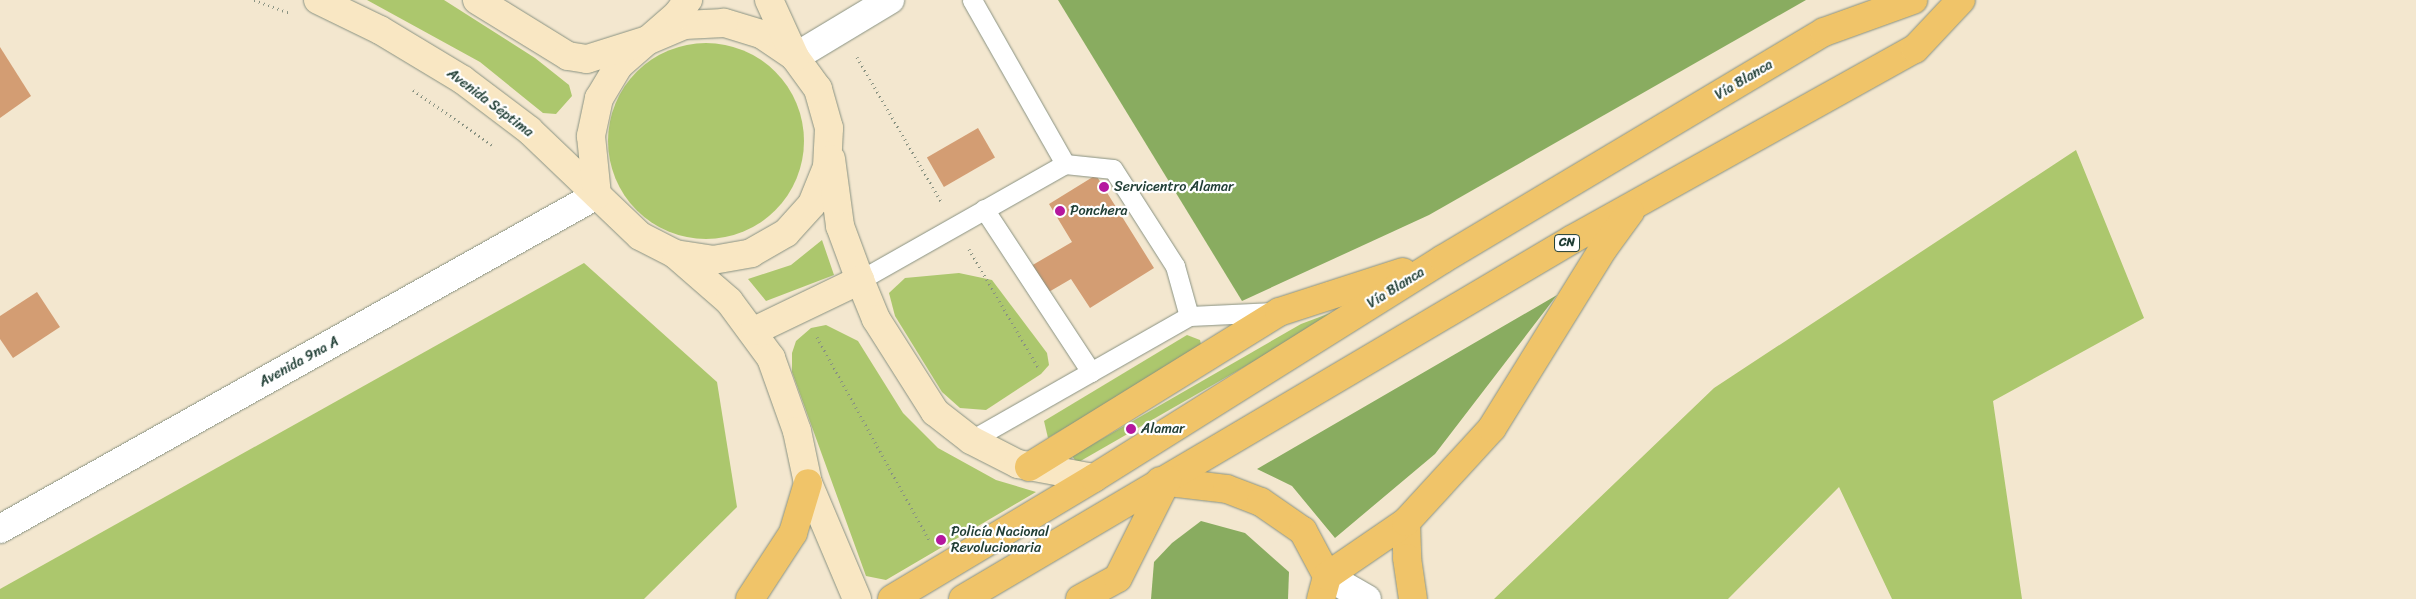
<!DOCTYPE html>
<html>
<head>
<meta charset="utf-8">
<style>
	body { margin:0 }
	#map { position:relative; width:2416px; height:599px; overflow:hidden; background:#f3e7cf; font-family:Sriracha,sans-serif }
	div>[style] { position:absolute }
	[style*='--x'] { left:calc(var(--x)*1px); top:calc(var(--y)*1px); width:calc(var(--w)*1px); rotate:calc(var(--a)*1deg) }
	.green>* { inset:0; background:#acc76d }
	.round { border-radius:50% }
	.forest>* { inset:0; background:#89ac60 }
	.building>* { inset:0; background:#d39d73; transform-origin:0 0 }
	.path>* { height:3px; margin-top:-1.5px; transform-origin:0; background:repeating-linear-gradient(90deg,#899282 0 1px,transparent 0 5px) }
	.roads { filter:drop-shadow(0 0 1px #899282) drop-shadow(0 0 1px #899282) }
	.service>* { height:19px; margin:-9.5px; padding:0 9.5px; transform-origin:9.5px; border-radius:9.5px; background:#fff }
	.minor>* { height:28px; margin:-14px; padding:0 14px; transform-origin:14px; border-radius:14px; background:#fff }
	.tertiary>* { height:28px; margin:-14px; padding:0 14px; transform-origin:14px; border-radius:14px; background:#fff }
	.secondary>* { height:28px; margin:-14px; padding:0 14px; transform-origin:14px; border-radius:14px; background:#f9e7c3 }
	.trunk>* { height:28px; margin:-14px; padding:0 14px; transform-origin:14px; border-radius:14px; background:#f0c469 }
	.dots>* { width:14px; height:14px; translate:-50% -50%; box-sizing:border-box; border:2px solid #fff; border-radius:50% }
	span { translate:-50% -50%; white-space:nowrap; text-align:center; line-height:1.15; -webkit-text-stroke:4.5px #fff; paint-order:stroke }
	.shield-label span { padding:1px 4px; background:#fff; border:1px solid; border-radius:4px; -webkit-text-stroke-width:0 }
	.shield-label { font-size:12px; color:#1f3d34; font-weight:700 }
	.street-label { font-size:14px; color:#1f3d34 }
	.poi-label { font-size:14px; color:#1f3d34 }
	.left { translate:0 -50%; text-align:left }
</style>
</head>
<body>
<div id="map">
	<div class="green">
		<i style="clip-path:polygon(367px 0,444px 0,535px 58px,569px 85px,572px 96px,556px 114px,543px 113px,480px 62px)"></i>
		<i class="round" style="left:608px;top:43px;width:196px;height:196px"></i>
		<i style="clip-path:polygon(2076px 150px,2144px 318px,1993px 401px,2022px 599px,1892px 599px,1839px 487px,1728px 599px,1494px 599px,1714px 388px)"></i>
		<i style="clip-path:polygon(822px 240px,834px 275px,766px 301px,748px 279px,791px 265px)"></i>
		<i style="clip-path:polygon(584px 263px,717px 382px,737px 507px,644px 599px,0 599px,0 589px)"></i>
		<i style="clip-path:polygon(959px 273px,992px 280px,1047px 353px,1049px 365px,1041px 374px,986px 410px,960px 408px,942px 392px,895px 316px,889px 293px,905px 278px)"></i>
		<i style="clip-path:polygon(1354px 304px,1077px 463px,1072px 456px,1301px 324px)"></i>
		<i style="clip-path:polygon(826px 325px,858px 341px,903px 413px,938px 448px,996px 480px,1036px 492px,886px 580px,866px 576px,792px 372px,792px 353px,796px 341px,811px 328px)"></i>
		<i style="clip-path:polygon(1187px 335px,1200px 340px,1202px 349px,1048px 438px,1044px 421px)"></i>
	</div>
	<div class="forest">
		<i style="clip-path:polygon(1058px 0,1806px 0,1429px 215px,1242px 301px)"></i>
		<i style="clip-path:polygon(1557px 295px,1435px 454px,1335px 538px,1292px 486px,1257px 469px)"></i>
		<i style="clip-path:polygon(1201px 521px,1245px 533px,1289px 572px,1288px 599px,1151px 599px,1154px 562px,1172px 543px)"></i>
	</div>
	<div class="building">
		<i style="clip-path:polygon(0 47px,31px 96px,0 118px)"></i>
		<i style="left:978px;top:128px;width:34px;height:59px;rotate:60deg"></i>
		<i style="clip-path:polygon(1096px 175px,1154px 268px,1090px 308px,1071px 279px,1035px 300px,1019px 273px,1072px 242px,1049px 204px)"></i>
		<i style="clip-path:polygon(37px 292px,60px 327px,13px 358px,0 339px,0 316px)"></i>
	</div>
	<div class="path">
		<i style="--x:254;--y:0;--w:37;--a:20"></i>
		<i style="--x:857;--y:57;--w:169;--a:59.8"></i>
		<i style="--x:413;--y:90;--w:96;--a:34.8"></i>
		<i style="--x:969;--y:249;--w:139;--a:59.7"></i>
		<i style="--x:817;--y:337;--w:232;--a:61.1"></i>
	</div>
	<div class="roads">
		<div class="service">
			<i style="--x:972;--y:0;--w:189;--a:60.4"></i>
			<i style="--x:1065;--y:164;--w:48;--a:5.9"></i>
			<i style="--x:1113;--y:169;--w:115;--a:57.4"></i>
			<i style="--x:1175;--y:266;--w:52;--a:74.4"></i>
			<i style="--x:984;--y:209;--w:195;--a:56.7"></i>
			<i style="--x:860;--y:280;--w:236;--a:-29.5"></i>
			<i style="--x:971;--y:440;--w:251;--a:-29.6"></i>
			<i style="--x:1189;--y:316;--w:86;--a:-2.7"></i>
		</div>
		<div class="minor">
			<i style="--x:0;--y:529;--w:684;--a:-29.23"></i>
			<i style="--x:1327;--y:576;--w:46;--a:29.9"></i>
		</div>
		<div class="tertiary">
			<i style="--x:795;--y:57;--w:111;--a:-31"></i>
		</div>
		<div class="secondary">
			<i style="--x:318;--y:0;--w:69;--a:25.8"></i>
			<i style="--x:380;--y:30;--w:97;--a:31.1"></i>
			<i style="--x:463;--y:80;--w:83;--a:37.1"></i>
			<i style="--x:529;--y:130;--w:153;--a:43.7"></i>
			<i style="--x:640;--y:236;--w:39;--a:27"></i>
			<i style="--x:675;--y:254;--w:38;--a:9"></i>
			<i style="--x:713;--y:260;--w:39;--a:-10"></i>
			<i style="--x:751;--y:253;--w:40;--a:-29.7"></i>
			<i style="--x:786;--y:233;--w:39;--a:-48"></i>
			<i style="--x:812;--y:204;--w:40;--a:-68"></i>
			<i style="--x:827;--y:167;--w:39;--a:-87"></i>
			<i style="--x:829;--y:128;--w:41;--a:-105.8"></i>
			<i style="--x:818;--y:89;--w:39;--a:-126"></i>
			<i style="--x:795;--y:57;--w:41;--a:-145.9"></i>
			<i style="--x:761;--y:34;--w:39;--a:-163"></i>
			<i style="--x:724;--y:23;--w:40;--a:177.1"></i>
			<i style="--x:684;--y:25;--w:39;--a:157"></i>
			<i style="--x:648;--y:40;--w:38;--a:139"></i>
			<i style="--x:619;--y:65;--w:39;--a:121"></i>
			<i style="--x:599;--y:98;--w:39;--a:102"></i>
			<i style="--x:591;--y:136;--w:59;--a:84.2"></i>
			<i style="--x:477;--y:0;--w:107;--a:31.6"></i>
			<i style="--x:568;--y:56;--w:19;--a:9"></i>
			<i style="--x:587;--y:59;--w:64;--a:-17.3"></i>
			<i style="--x:648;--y:40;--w:38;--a:-41"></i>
			<i style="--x:677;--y:15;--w:19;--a:-54"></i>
			<i style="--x:769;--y:0;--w:63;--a:65.5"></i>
			<i style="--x:831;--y:159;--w:68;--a:82.3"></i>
			<i style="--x:840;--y:226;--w:58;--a:69.7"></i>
			<i style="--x:860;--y:280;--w:42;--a:67.7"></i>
			<i style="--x:876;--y:319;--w:110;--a:57.6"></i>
			<i style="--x:935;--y:412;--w:46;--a:37.9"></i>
			<i style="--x:971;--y:440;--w:53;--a:27.1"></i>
			<i style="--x:1018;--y:464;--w:77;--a:10.4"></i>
			<i style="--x:676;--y:255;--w:70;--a:41"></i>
			<i style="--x:729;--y:301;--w:71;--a:53.6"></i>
			<i style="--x:771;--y:358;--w:77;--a:70.4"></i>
			<i style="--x:797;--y:431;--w:53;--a:78.1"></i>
			<i style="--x:808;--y:483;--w:126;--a:67.1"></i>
			<i style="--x:754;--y:331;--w:118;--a:-25.7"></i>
		</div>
		<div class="trunk">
			<i style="--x:1029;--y:467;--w:294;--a:-31.8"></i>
			<i style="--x:1279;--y:312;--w:130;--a:-17.9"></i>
			<i style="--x:1160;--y:481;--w:67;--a:6.8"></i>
			<i style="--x:1227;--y:489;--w:36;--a:21"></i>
			<i style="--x:1261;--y:502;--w:51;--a:34.6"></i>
			<i style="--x:1303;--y:531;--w:51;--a:61.9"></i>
			<i style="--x:1406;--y:522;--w:36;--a:88"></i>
			<i style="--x:1407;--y:558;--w:41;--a:81.7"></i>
			<i style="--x:750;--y:599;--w:79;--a:-56.9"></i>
			<i style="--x:793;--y:533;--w:52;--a:-73.3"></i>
			<i style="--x:892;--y:599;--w:235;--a:-30.9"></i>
			<i style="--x:1094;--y:478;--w:412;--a:-32.1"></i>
			<i style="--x:1443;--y:259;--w:443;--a:-30.8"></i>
			<i style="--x:1824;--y:32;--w:95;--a:-19.8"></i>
			<i style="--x:963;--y:599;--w:708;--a:-30.55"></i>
			<i style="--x:1573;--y:239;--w:391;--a:-29.1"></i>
			<i style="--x:1915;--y:49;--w:67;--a:-46.8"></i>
			<i style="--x:1080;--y:599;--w:43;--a:-28.9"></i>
			<i style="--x:1118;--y:578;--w:110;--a:-63.4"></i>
			<i style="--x:1321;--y:599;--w:24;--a:-75"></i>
			<i style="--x:1327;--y:576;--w:96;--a:-34.4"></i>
			<i style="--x:1406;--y:522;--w:127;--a:-47.5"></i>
			<i style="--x:1492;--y:428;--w:211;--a:-58.2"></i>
			<i style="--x:1603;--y:249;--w:46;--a:-53.9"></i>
		</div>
	</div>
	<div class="dots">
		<i style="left:1104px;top:187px;background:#b5179e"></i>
		<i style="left:1060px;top:211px;background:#b5179e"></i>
		<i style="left:1131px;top:429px;background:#b5179e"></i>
		<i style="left:941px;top:540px;background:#b5179e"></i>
	</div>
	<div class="shield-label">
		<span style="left:1567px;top:243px">CN</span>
	</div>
	<div class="street-label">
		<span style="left:1744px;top:80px;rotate:-31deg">Vía Blanca</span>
		<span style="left:490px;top:103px;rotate:37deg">Avenida Séptima</span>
		<span style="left:1396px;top:288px;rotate:-32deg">Vía Blanca</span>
		<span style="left:299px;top:362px;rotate:-29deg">Avenida 9na A</span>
	</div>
	<div class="poi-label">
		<span class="left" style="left:1114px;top:187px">Servicentro Alamar</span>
		<span class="left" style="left:1070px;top:211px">Ponchera</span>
		<span class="left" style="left:1141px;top:429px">Alamar</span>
		<span class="left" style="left:951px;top:540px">Policía Nacional<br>Revolucionaria</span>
	</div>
</div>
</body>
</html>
